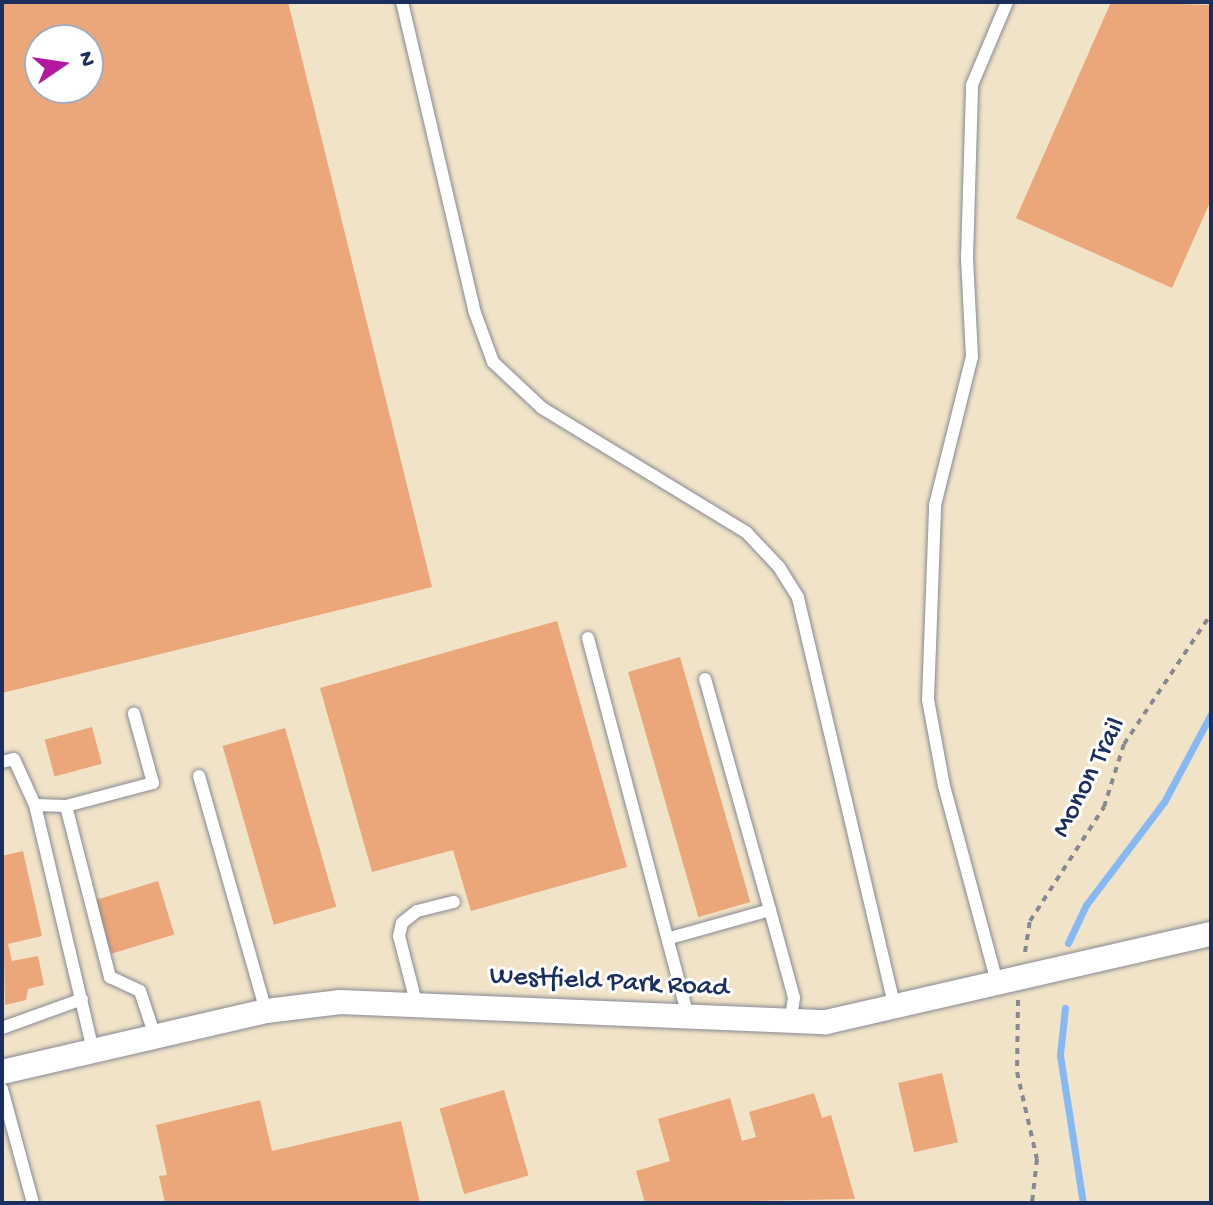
<!DOCTYPE html>
<html>
<head>
<meta charset="utf-8">
<style>
	body { margin:0 }
	#map { position:relative; width:1213px; height:1205px; overflow:hidden; background:#f1e3c7; font-family:"Gochi Hand",sans-serif }
	div>[style] { position:absolute }
	[style*='--x'] { left:calc(var(--x)*1px); top:calc(var(--y)*1px); width:calc(var(--w)*1px); rotate:calc(var(--a)*1deg) }
	.stream>* { height:7px; margin:-3.5px; padding:0 3.5px; transform-origin:3.5px; border-radius:3.5px; background:#86b8f3 }
	.building>* { inset:0; background:#eba679; transform-origin:0 0 }
	.path>* { height:4px; margin-top:-2px; transform-origin:0; background:repeating-linear-gradient(90deg,#868992 0 6px,transparent 0 12px) }
	.roads { filter:drop-shadow(0 0 2px #868992) drop-shadow(0 0 2px #868992) }
	.service>* { height:12px; margin:-6px; padding:0 6px; transform-origin:6px; border-radius:6px; background:#fff }
	.minor>* { height:24px; margin:-12px; padding:0 12px; transform-origin:12px; border-radius:12px; background:#fff }
	span { translate:-50% -50%; white-space:nowrap; text-align:center; line-height:1.15; -webkit-text-stroke:6px #fff; paint-order:stroke }
	.street-label { font-size:28px; color:#1b2f5e }
	.frame { position:absolute; inset:0; border:4px solid #1b2f5e; pointer-events:none }
	.north { position:absolute; left:24px; top:24px; width:80px; height:80px; box-sizing:border-box; background:#fff; border:2px solid #a4acbf; border-radius:50%; rotate:77deg; font-size:22px; font-weight:700; line-height:32px; text-align:center; color:#1b2f5e }
	.north::after { content:''; display:block; margin:auto; width:28px; height:36px; background:#b5179e; clip-path:polygon(50% 0,100% 100%,50% 72%,0 100%) }
</style>
</head>
<body>
<div id="map">
	<div class="stream">
		<i style="--x:1068;--y:943;--w:42;--a:-64.7"></i>
		<i style="--x:1086;--y:905;--w:129;--a:-52.9"></i>
		<i style="--x:1164;--y:802;--w:100;--a:-61.9"></i>
		<i style="--x:1065;--y:1008;--w:47;--a:96.1"></i>
		<i style="--x:1060;--y:1055;--w:150;--a:81.2"></i>
	</div>
	<div class="building">
		<i style="clip-path:polygon(evenodd,2px 2px,288px 2px,432px 587px,2px 693px,2px 2px,40px 40px,88px 40px,88px 88px,40px 88px,40px 40px)"></i>
		<i style="clip-path:polygon(1111px 2px,1211px 5px,1211px 200px,1172px 288px,1016px 218px)"></i>
		<i style="clip-path:polygon(557px 621px,627px 867px,471px 911px,453px 850px,372px 872px,320px 688px)"></i>
		<i style="left:680px;top:657px;width:255px;height:54px;rotate:74deg"></i>
		<i style="left:92px;top:727px;width:38px;height:49px;rotate:75deg"></i>
		<i style="left:285px;top:728px;width:186px;height:65px;rotate:74deg"></i>
		<i style="clip-path:polygon(23px 851px,42px 936px,8px 944px,12px 961px,38px 956px,44px 985px,28px 989px,26px 1000px,5px 1005px,2px 856px)"></i>
		<i style="left:158px;top:881px;width:56px;height:66px;rotate:73deg"></i>
		<i style="left:942px;top:1073px;width:71px;height:45px;rotate:77deg"></i>
		<i style="left:504px;top:1090px;width:89px;height:67px;rotate:74deg"></i>
		<i style="clip-path:polygon(814px 1093px,822px 1118px,831px 1115px,855px 1199px,645px 1203px,636px 1171px,670px 1161px,658px 1119px,730px 1098px,742px 1141px,756px 1137px,749px 1112px)"></i>
		<i style="clip-path:polygon(260px 1100px,272px 1151px,401px 1121px,420px 1203px,165px 1203px,159px 1176px,167px 1175px,156px 1125px)"></i>
	</div>
	<div class="path">
		<i style="--x:1025;--y:952;--w:31;--a:-81"></i>
		<i style="--x:1030;--y:921;--w:136;--a:-57"></i>
		<i style="--x:1104;--y:807;--w:66;--a:-72.4"></i>
		<i style="--x:1124;--y:744;--w:156;--a:-56.2"></i>
		<i style="--x:1018;--y:1000;--w:72;--a:90.8"></i>
		<i style="--x:1017;--y:1072;--w:89;--a:77.1"></i>
		<i style="--x:1037;--y:1159;--w:44;--a:96.5"></i>
	</div>
	<div class="roads">
		<div class="service">
			<i style="--x:402;--y:2;--w:319;--a:76.8"></i>
			<i style="--x:475;--y:313;--w:52;--a:69.8"></i>
			<i style="--x:493;--y:362;--w:67;--a:43.2"></i>
			<i style="--x:542;--y:408;--w:239;--a:31.3"></i>
			<i style="--x:746;--y:532;--w:48;--a:46.7"></i>
			<i style="--x:779;--y:567;--w:36;--a:58"></i>
			<i style="--x:798;--y:598;--w:422;--a:76.7"></i>
			<i style="--x:588;--y:638;--w:392;--a:75.2"></i>
			<i style="--x:2;--y:762;--w:12;--a:-14"></i>
			<i style="--x:14;--y:759;--w:51;--a:65.5"></i>
			<i style="--x:35;--y:805;--w:253;--a:76.7"></i>
			<i style="--x:199;--y:776;--w:244;--a:74.1"></i>
			<i style="--x:35;--y:805;--w:31;--a:2"></i>
			<i style="--x:66;--y:806;--w:177;--a:75.6"></i>
			<i style="--x:110;--y:977;--w:33;--a:25"></i>
			<i style="--x:140;--y:991;--w:47;--a:71.6"></i>
			<i style="--x:66;--y:806;--w:90;--a:-14.8"></i>
			<i style="--x:153;--y:783;--w:72;--a:-105.4"></i>
			<i style="--x:770;--y:910;--w:91;--a:74.7"></i>
			<i style="--x:794;--y:998;--w:24;--a:99"></i>
			<i style="--x:670;--y:938;--w:104;--a:-15.6"></i>
			<i style="--x:770;--y:910;--w:240;--a:-105.7"></i>
			<i style="--x:998;--y:986;--w:207;--a:-105.1"></i>
			<i style="--x:944;--y:786;--w:87;--a:-100.5"></i>
			<i style="--x:928;--y:700;--w:195;--a:-87.9"></i>
			<i style="--x:935;--y:505;--w:153;--a:-76"></i>
			<i style="--x:972;--y:357;--w:99;--a:-92.9"></i>
			<i style="--x:967;--y:258;--w:173;--a:-88.3"></i>
			<i style="--x:972;--y:85;--w:90;--a:-67.1"></i>
			<i style="--x:416;--y:1002;--w:68;--a:-104.4"></i>
			<i style="--x:399;--y:936;--w:13;--a:-77"></i>
			<i style="--x:402;--y:923;--w:19;--a:-39"></i>
			<i style="--x:417;--y:911;--w:38;--a:-14"></i>
			<i style="--x:2;--y:1028;--w:85;--a:-19.9"></i>
			<i style="--x:2;--y:1089;--w:118;--a:74.8"></i>
		</div>
		<div class="minor">
			<i style="--x:2;--y:1072;--w:271;--a:-13"></i>
			<i style="--x:266;--y:1011;--w:75;--a:-6.9"></i>
			<i style="--x:340;--y:1002;--w:486;--a:2.4"></i>
			<i style="--x:826;--y:1022;--w:395;--a:-12.9"></i>
		</div>
	</div>
	<div class="street-label">
		<span style="left:1090px;top:778px;rotate:-63deg">Monon Trail</span>
		<span style="left:609px;top:983px;rotate:3deg">Westfield Park Road</span>
	</div>
	<div class="frame"></div>
	<div class="north">N</div>
</div>
</body>
</html>
